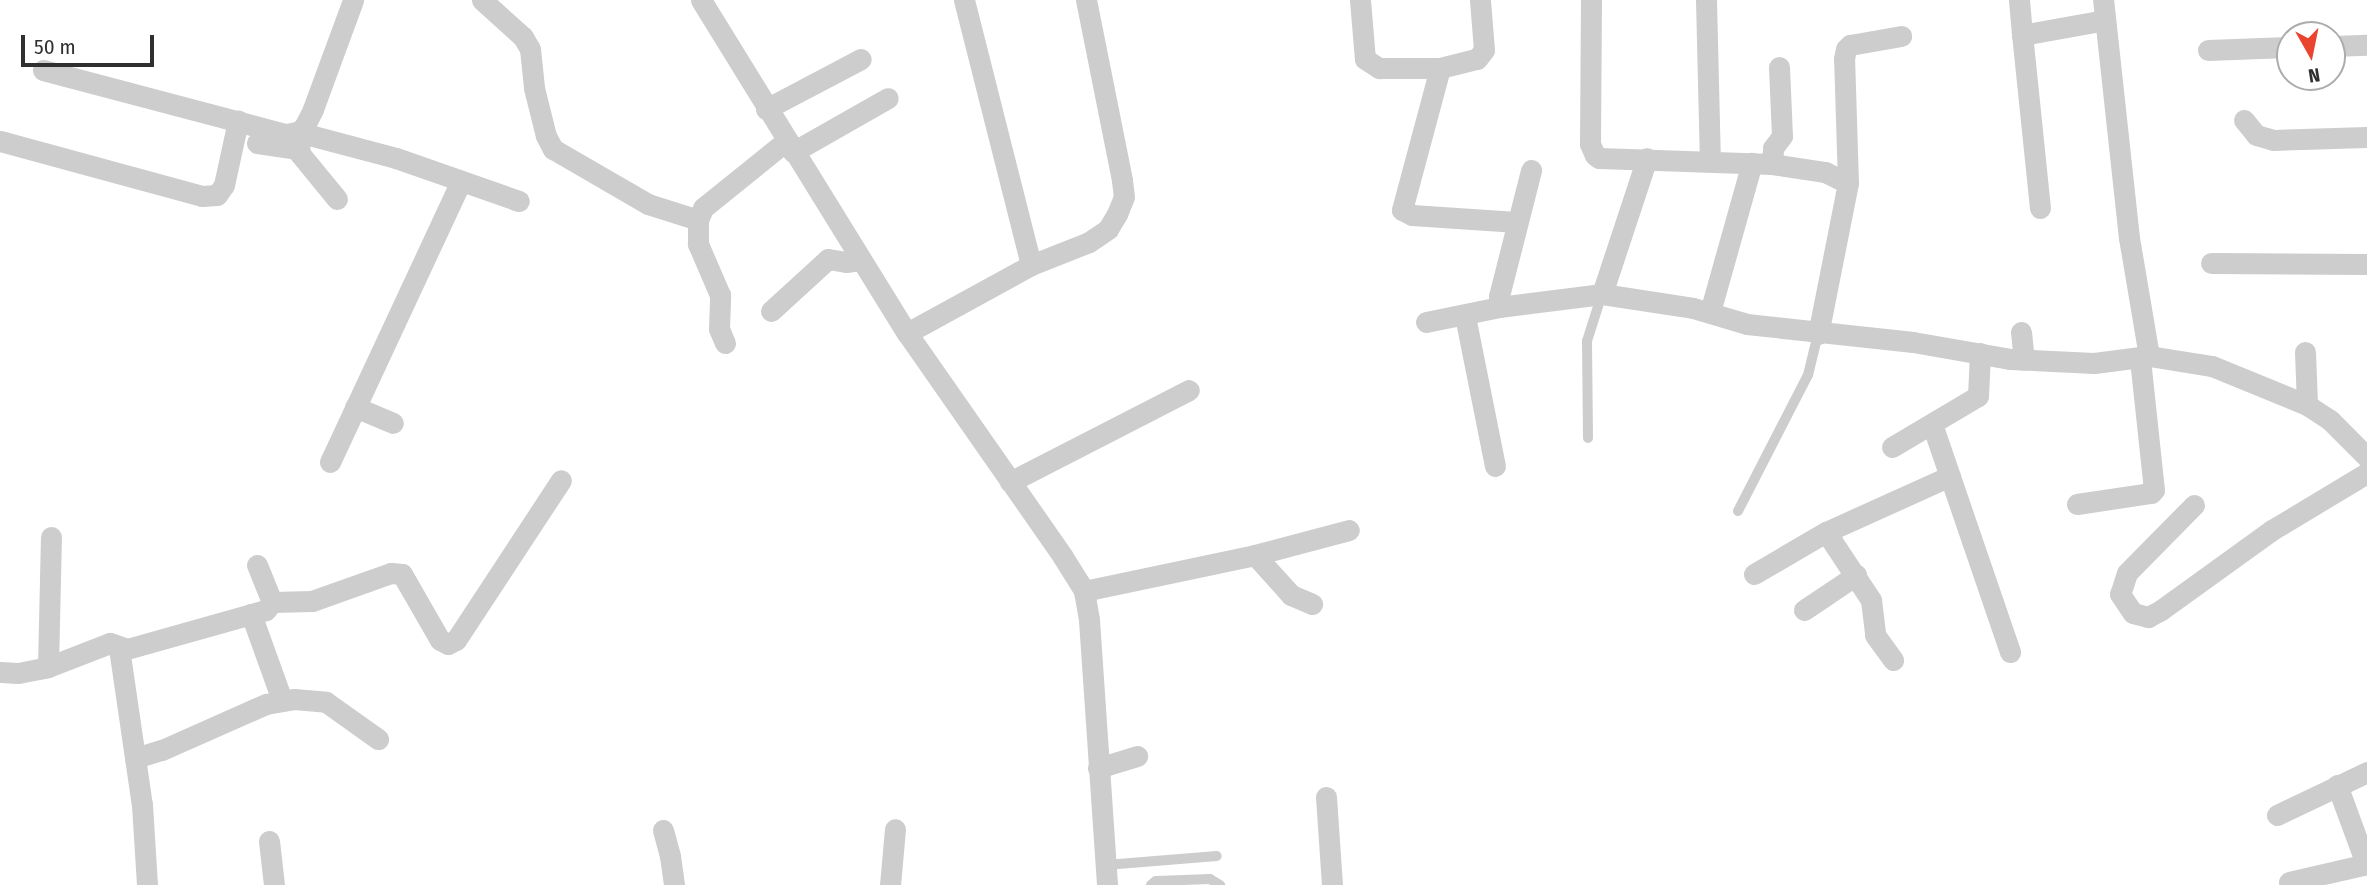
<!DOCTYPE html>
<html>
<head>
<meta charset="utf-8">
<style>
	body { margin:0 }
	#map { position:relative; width:2367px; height:885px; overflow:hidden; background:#fff; font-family:"Fira Sans Condensed",sans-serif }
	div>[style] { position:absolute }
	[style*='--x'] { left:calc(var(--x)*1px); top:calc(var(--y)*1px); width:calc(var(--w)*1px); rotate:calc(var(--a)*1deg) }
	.lane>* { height:10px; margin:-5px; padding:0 5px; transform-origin:5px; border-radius:5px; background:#cdcdcd }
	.street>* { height:21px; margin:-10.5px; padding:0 10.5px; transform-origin:10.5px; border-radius:10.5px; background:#cdcdcd }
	span { translate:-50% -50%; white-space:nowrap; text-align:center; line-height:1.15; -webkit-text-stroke:7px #fff; paint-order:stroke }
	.north { position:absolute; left:2276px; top:21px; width:70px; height:70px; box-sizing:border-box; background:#fff; border:2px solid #acacac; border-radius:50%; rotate:171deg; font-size:19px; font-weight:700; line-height:28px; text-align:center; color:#303030 }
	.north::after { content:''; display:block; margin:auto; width:24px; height:32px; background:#ea442f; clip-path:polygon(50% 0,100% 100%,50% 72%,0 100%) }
	.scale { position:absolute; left:21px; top:35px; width:133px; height:32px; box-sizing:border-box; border:4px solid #303030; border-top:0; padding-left:9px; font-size:21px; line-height:24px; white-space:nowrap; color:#303030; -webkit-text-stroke:5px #fff; paint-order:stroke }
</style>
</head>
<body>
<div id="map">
	<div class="lane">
		<i style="--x:1588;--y:438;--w:97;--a:-90.6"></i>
		<i style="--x:1587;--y:341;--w:49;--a:-72.3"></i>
		<i style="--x:1738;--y:511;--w:153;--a:-62.8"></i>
		<i style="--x:1808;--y:375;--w:42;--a:-76.3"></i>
		<i style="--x:1106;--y:865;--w:111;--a:-4.6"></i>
		<i style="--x:1151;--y:885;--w:6;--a:-39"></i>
		<i style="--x:1156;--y:881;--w:54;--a:-2.1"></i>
		<i style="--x:1210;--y:879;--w:12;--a:31"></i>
	</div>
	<div class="street">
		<i style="--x:482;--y:0;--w:55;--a:42.1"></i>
		<i style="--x:523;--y:37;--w:14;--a:60"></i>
		<i style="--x:530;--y:49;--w:39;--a:84"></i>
		<i style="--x:534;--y:88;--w:49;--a:76"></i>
		<i style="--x:546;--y:136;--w:15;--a:62"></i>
		<i style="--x:553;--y:149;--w:110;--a:30.1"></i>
		<i style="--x:648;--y:204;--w:52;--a:17.7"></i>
		<i style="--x:701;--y:0;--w:392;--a:58.3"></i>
		<i style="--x:907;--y:333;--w:273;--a:55.1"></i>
		<i style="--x:1063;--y:557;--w:40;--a:58"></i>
		<i style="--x:1084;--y:591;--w:29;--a:80"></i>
		<i style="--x:1089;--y:620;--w:266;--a:86.1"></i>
		<i style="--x:964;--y:0;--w:273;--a:75.8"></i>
		<i style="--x:1360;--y:0;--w:59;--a:85.2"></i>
		<i style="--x:1365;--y:59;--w:17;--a:33"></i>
		<i style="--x:1379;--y:68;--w:61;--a:0"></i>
		<i style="--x:1440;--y:68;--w:38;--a:-14"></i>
		<i style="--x:1477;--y:59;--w:11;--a:-52"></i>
		<i style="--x:1484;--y:50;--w:50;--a:-94.6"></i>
		<i style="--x:1591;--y:0;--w:144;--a:90.4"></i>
		<i style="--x:1590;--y:144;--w:12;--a:66"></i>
		<i style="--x:1595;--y:155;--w:5;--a:37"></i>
		<i style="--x:1599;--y:158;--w:173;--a:2"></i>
		<i style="--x:1772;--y:164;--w:54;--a:8.6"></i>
		<i style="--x:1825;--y:172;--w:25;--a:26"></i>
		<i style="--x:1848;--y:183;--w:154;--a:101.2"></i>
		<i style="--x:1706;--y:0;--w:159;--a:88.6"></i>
		<i style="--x:2019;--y:0;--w:35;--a:85"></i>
		<i style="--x:2332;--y:46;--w:35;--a:-2"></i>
		<i style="--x:2208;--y:50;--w:82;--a:-2.1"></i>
		<i style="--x:1440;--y:68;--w:147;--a:105"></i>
		<i style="--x:1402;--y:210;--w:11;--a:27"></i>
		<i style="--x:1412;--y:215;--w:105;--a:3.8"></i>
		<i style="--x:43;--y:70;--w:250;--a:14.8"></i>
		<i style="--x:285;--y:134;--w:13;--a:-9"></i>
		<i style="--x:298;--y:132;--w:8;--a:-40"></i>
		<i style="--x:304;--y:127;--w:20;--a:-63"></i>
		<i style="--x:313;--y:109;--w:116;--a:-69.8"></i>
		<i style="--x:766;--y:109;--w:107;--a:-27.8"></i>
		<i style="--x:2244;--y:120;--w:19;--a:51"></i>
		<i style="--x:2256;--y:135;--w:18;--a:16"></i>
		<i style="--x:2273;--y:140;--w:94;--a:-1.8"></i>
		<i style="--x:0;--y:141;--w:209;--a:15.2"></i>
		<i style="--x:202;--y:196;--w:15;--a:-4"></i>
		<i style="--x:217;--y:195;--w:12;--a:-55"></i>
		<i style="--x:224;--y:185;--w:66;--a:-77.7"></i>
		<i style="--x:257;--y:143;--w:40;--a:8.5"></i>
		<i style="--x:793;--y:152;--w:109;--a:-29.6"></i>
		<i style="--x:1772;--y:164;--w:16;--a:-86"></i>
		<i style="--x:1773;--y:148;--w:15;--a:-53"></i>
		<i style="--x:1782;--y:136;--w:69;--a:-92.5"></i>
		<i style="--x:1848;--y:183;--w:124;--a:-91.8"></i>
		<i style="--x:1844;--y:59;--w:10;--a:-79"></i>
		<i style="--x:1846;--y:49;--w:6;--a:-45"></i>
		<i style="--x:1850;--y:45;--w:52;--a:-10"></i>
		<i style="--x:337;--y:199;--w:58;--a:-129.4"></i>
		<i style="--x:300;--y:154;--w:22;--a:-95"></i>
		<i style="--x:298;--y:132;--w:101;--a:14.9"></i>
		<i style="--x:396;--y:158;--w:130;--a:19.3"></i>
		<i style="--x:2040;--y:208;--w:174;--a:-95.9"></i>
		<i style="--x:2022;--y:35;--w:84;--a:-10.2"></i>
		<i style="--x:2211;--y:263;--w:156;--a:0.4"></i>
		<i style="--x:1602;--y:294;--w:143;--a:-71.7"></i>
		<i style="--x:1499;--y:307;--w:11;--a:-90"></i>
		<i style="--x:1499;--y:296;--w:130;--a:-75.7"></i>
		<i style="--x:771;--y:311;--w:77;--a:-42.4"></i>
		<i style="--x:828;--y:259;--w:18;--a:9"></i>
		<i style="--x:846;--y:262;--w:15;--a:-8"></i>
		<i style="--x:1710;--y:312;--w:155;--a:-74.3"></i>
		<i style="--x:1465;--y:316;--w:153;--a:78.7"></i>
		<i style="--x:1426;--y:322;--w:75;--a:-11.6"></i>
		<i style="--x:1499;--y:307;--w:104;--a:-7.2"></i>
		<i style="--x:1602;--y:294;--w:92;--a:8.7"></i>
		<i style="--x:1693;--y:308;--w:56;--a:16.5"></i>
		<i style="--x:1747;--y:324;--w:167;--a:6.2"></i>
		<i style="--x:1913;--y:342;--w:98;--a:9.9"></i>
		<i style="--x:2010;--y:359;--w:84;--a:2.7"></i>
		<i style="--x:2094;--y:363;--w:55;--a:-7.3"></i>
		<i style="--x:2149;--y:356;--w:120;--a:-99.6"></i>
		<i style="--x:2129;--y:238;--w:239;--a:-96.2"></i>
		<i style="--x:2021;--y:332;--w:28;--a:84"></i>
		<i style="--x:907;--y:333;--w:141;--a:-28.7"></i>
		<i style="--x:1031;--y:265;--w:62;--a:-21.6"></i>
		<i style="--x:1089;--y:242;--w:23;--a:-34"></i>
		<i style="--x:1108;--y:229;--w:17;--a:-59"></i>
		<i style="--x:1117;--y:214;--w:18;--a:-68"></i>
		<i style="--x:1124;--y:197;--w:17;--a:-97"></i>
		<i style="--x:1122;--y:180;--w:184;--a:-101.3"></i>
		<i style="--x:725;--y:343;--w:15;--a:-113"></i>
		<i style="--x:719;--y:329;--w:34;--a:-88"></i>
		<i style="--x:720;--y:295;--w:56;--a:-113.3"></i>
		<i style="--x:698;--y:244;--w:24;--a:-90"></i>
		<i style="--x:698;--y:220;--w:13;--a:-67"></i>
		<i style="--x:703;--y:208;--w:107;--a:-38.9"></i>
		<i style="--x:2305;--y:352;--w:53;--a:87.8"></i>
		<i style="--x:2149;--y:356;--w:64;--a:9"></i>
		<i style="--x:2212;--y:366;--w:103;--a:22.3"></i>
		<i style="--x:2307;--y:405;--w:27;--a:33"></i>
		<i style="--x:2330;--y:420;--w:52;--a:45"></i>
		<i style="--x:355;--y:407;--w:41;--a:22.8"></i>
		<i style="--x:1932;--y:424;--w:241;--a:71.1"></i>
		<i style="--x:1892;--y:447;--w:100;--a:-30.7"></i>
		<i style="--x:1978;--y:396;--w:43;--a:-87.3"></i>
		<i style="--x:330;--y:462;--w:310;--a:-65"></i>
		<i style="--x:1010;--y:482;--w:201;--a:-27.2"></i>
		<i style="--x:2077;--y:504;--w:75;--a:-8.5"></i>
		<i style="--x:2151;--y:493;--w:4;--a:-45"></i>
		<i style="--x:2154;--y:490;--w:133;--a:-96.1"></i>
		<i style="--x:2194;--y:505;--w:95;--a:134.6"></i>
		<i style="--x:2127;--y:573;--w:22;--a:108"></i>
		<i style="--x:2120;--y:594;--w:23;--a:56"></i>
		<i style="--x:2133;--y:613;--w:16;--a:15"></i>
		<i style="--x:2148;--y:617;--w:15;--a:-28"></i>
		<i style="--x:2161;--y:610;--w:137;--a:-35.8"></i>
		<i style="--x:2272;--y:530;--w:111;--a:-31"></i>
		<i style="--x:1826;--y:532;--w:82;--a:56.5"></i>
		<i style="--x:1871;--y:600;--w:35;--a:83"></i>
		<i style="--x:1875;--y:635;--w:31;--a:54"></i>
		<i style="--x:1255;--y:555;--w:97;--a:-14.9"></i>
		<i style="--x:1754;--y:574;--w:83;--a:-30.3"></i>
		<i style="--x:1826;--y:532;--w:136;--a:-24.3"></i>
		<i style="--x:1084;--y:591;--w:175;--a:-11.9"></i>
		<i style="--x:1255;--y:555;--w:54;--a:48"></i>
		<i style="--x:1291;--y:595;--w:23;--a:23"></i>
		<i style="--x:272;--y:602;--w:40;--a:-1.4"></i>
		<i style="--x:312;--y:601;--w:84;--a:-19.5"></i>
		<i style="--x:391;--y:573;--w:11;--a:5"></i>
		<i style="--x:402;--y:574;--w:76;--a:60.1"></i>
		<i style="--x:440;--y:640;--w:9;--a:27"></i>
		<i style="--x:448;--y:644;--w:9;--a:-27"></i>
		<i style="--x:456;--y:640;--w:191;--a:-56.7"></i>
		<i style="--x:1804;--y:610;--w:63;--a:-33.9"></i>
		<i style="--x:251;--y:614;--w:91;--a:70.2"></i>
		<i style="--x:119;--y:648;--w:159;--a:81.7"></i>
		<i style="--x:142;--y:805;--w:80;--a:86.4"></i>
		<i style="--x:48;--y:667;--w:130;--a:-88.7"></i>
		<i style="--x:0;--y:672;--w:18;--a:3"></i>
		<i style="--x:18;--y:673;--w:31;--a:-11"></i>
		<i style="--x:48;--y:667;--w:66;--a:-21.2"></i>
		<i style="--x:110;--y:643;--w:18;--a:19"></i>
		<i style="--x:127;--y:649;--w:144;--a:-15.7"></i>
		<i style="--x:266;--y:610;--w:10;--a:-53"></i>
		<i style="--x:272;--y:602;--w:40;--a:-112"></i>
		<i style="--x:135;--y:758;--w:28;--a:-17"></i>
		<i style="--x:162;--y:750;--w:114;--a:-23.9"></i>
		<i style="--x:266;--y:704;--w:28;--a:-10"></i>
		<i style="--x:294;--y:699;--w:32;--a:5"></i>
		<i style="--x:326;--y:702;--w:64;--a:35.4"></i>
		<i style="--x:1098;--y:768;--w:41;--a:-17.1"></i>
		<i style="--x:2337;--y:785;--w:84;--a:69.8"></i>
		<i style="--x:1326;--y:797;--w:88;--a:86.1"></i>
		<i style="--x:2277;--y:815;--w:100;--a:-25.5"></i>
		<i style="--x:663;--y:830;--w:27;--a:75"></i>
		<i style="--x:670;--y:856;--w:29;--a:82"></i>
		<i style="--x:269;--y:841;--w:44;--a:83.5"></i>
		<i style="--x:2289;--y:882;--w:80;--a:-13"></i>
		<i style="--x:890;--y:885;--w:56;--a:-84.9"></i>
	</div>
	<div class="north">N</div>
	<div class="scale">50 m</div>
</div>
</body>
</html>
